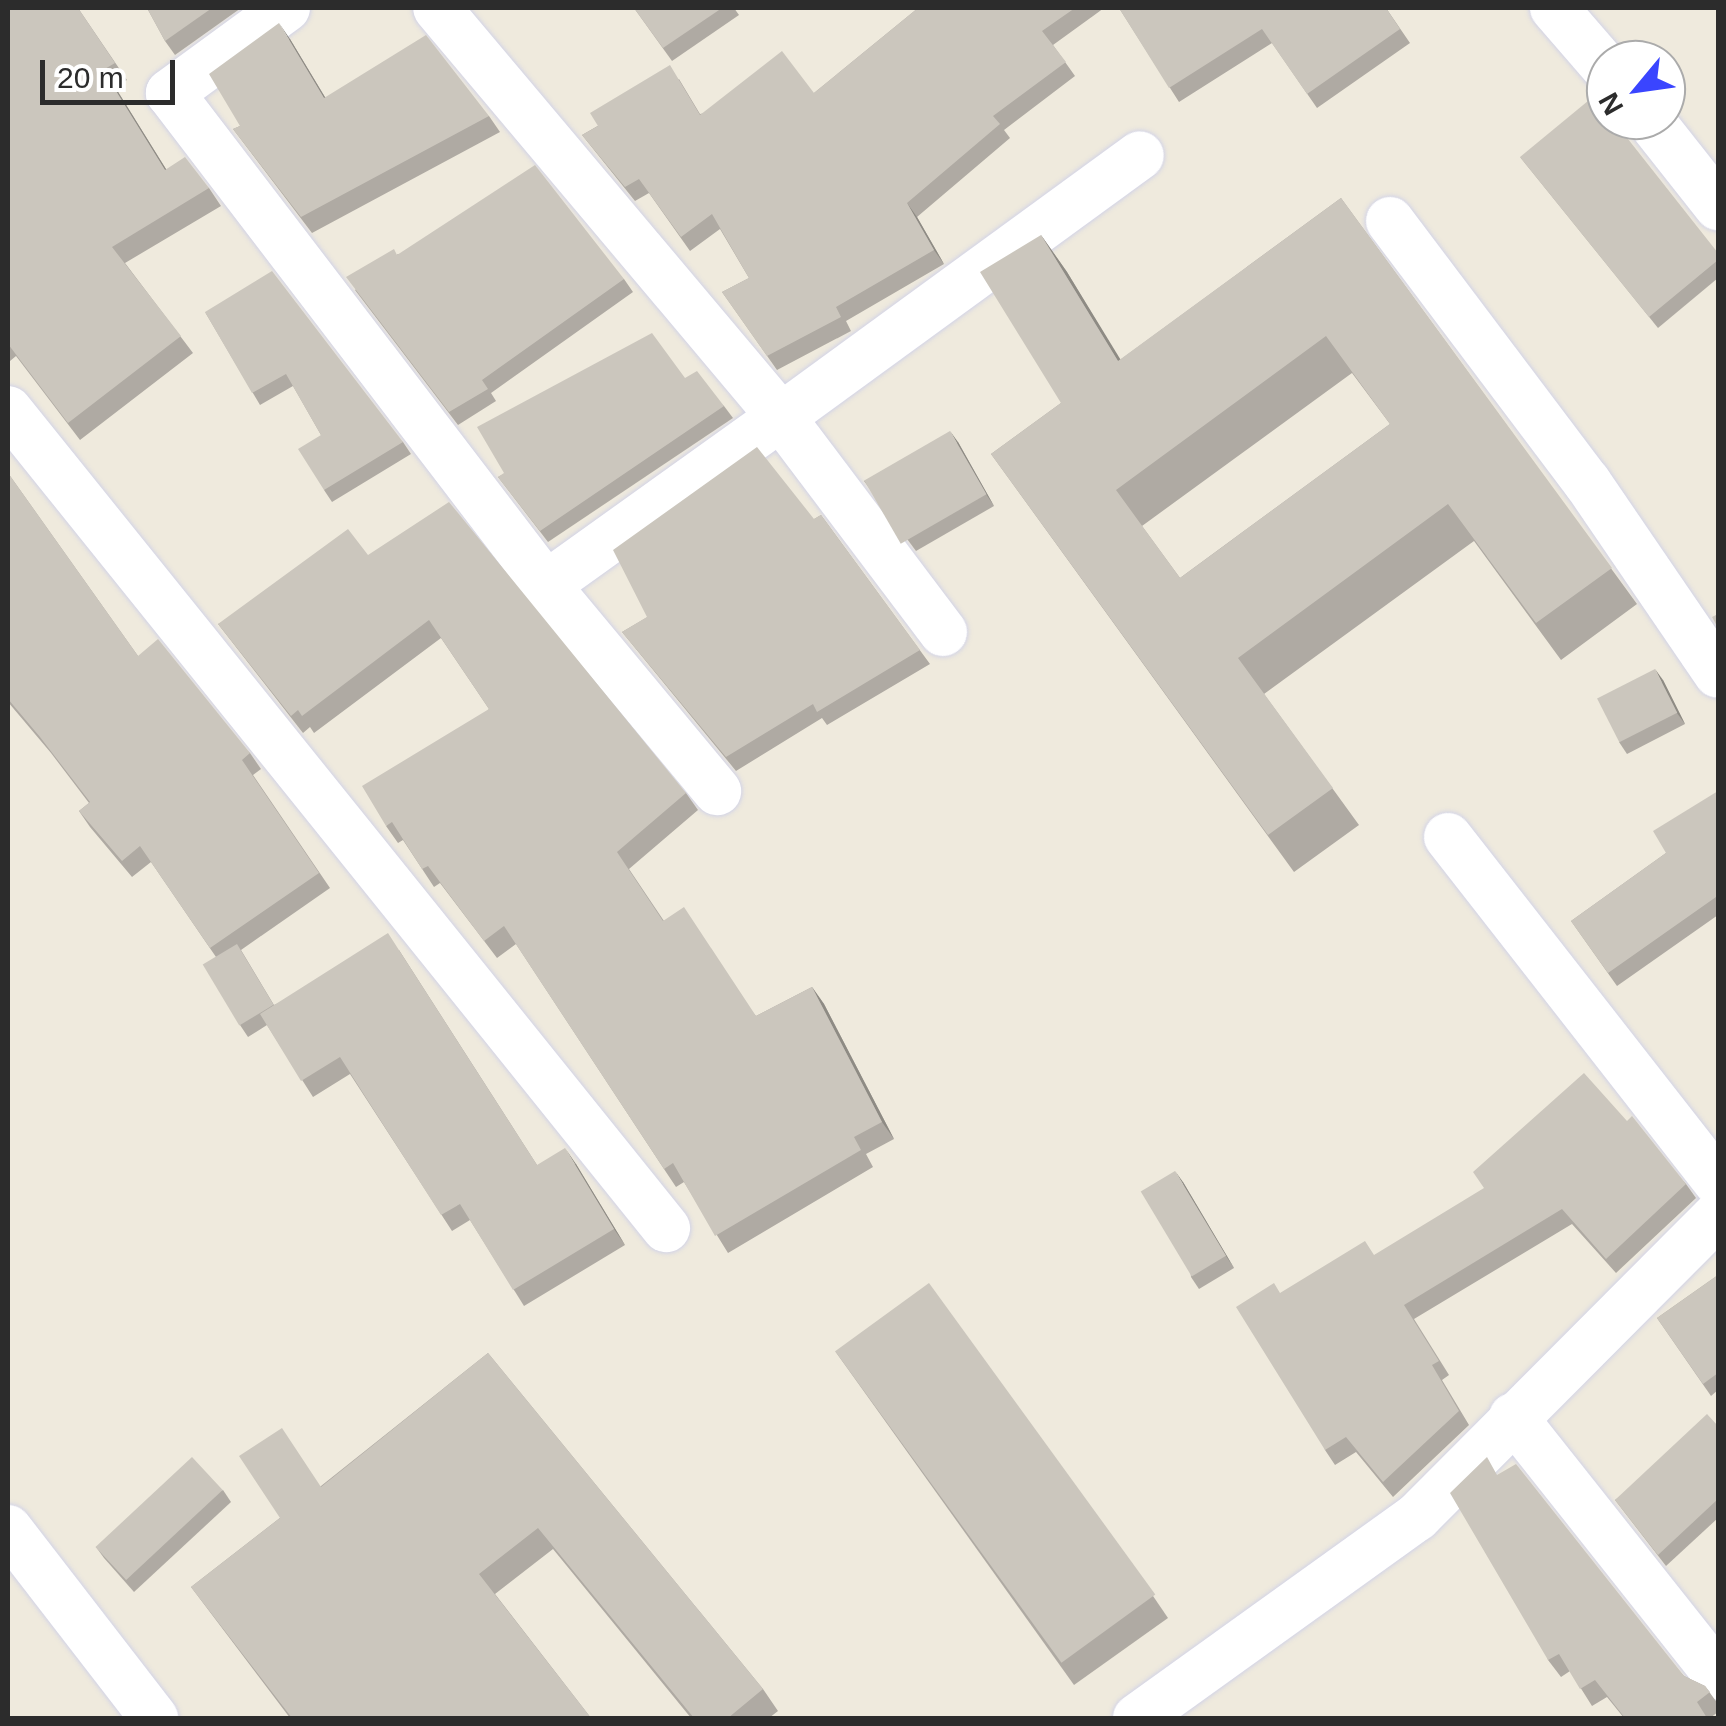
<!DOCTYPE html>
<html>
<head>
<meta charset="utf-8">
<style>
	body { margin:0 }
	#map { position:relative; width:1726px; height:1726px; overflow:hidden; background:#efeadd; font-family:Helvetica,sans-serif }
	div>[style] { position:absolute }
	[style*='--x'] { left:calc(var(--x)*1px); top:calc(var(--y)*1px); width:calc(var(--w)*1px); rotate:calc(var(--a)*1deg) }
	.roads { filter:drop-shadow(0 0 2px #d2d3e6) drop-shadow(0 0 2px #d2d3e6) }
	.minor>* { height:48px; margin:-24px; padding:0 24px; transform-origin:24px; border-radius:24px; background:#fff }
	.wall>* { inset:0; background:#afaaa3 }
	.shaded-wall>* { inset:0; background:#8e8b84 }
	.building>* { inset:0; background:#cbc6bd; transform-origin:0 0 }
	span { translate:-50% -50%; white-space:nowrap; text-align:center; line-height:1.15; -webkit-text-stroke:8px #fff; paint-order:stroke }
	.frame { position:absolute; inset:0; border:10px solid #2c2c2c; pointer-events:none }
	.north { position:absolute; left:1586px; top:40px; width:100px; height:100px; box-sizing:border-box; background:#fff; border:2px solid #ababab; border-radius:50%; rotate:241deg; font-size:28px; font-weight:700; line-height:40px; text-align:center; color:#2c2c2c }
	.north::after { content:''; display:block; margin:auto; width:35px; height:45px; background:#3a45ff; clip-path:polygon(50% 0,100% 100%,50% 72%,0 100%) }
	.scale { position:absolute; left:40px; top:60px; width:135px; height:45px; box-sizing:border-box; border:5px solid #2c2c2c; border-top:0; padding-left:12px; font-size:30px; line-height:35px; white-space:nowrap; color:#2c2c2c; -webkit-text-stroke:8px #fff; paint-order:stroke }
</style>
</head>
<body>
<div id="map">
	<div class="roads">
		<div class="minor">
			<i style="--x:286;--y:8;--w:144;--a:143.8"></i>
			<i style="--x:170;--y:93;--w:619;--a:52.61"></i>
			<i style="--x:546;--y:585;--w:289;--a:-35.6"></i>
			<i style="--x:781;--y:417;--w:534;--a:-130.07"></i>
			<i style="--x:1554;--y:8;--w:79;--a:49.1"></i>
			<i style="--x:1650;--y:120;--w:110;--a:51.7"></i>
			<i style="--x:1390;--y:221;--w:327;--a:53"></i>
			<i style="--x:1587;--y:482;--w:232;--a:55.7"></i>
			<i style="--x:8;--y:410;--w:1050;--a:51.19"></i>
			<i style="--x:546;--y:585;--w:268;--a:50.3"></i>
			<i style="--x:943;--y:632;--w:269;--a:-127"></i>
			<i style="--x:781;--y:417;--w:444;--a:-36.1"></i>
			<i style="--x:1448;--y:837;--w:438;--a:52"></i>
			<i style="--x:1513;--y:1417;--w:330;--a:51.6"></i>
			<i style="--x:8;--y:1529;--w:239;--a:52.3"></i>
			<i style="--x:1137;--y:1718;--w:345;--a:-35.7"></i>
			<i style="--x:1417;--y:1517;--w:426;--a:-45.1"></i>
		</div>
	</div>
	<div class="wall">
		<i style="clip-path:polygon(8px 8px,78px 8px,127px 80px,115px 87px,166px 169px,209px 188px,221px 206px,125px 263px,193px 353px,80px 440px,16px 356px,10px 361px,8px 358px)"></i>
		<i style="clip-path:polygon(147px 8px,241px 8px,175px 55px,165px 41px)"></i>
		<i style="clip-path:polygon(634px 8px,734px 8px,739px 15px,672px 61px)"></i>
		<i style="clip-path:polygon(918px 8px,1104px 8px,1053px 45px,1075px 76px,1004px 130px,1010px 138px,917px 217px,944px 264px,846px 321px,851px 331px,777px 370px,722px 292px,749px 278px,720px 229px,690px 251px,649px 193px,635px 201px,582px 135px,679px 79px,700px 114px,814px 93px)"></i>
		<i style="clip-path:polygon(1119px 8px,1386px 8px,1410px 43px,1317px 108px,1272px 43px,1179px 102px)"></i>
		<i style="clip-path:polygon(290px 39px,325px 97px,489px 116px,500px 132px,312px 233px,233px 129px,240px 126px)"></i>
		<i style="clip-path:polygon(1520px 157px,1718px 253px,1718px 278px,1658px 328px)"></i>
		<i style="clip-path:polygon(evenodd,1341px 198px,1637px 604px,1561px 660px,1474px 541px,1264px 694px,1359px 825px,1294px 872px,991px 454px,1061px 403px,1041px 235px,1067px 272px,1120px 360px,1341px 198px,1352px 373px,1390px 424px,1180px 578px,1142px 526px,1352px 373px)"></i>
		<i style="clip-path:polygon(398px 254px,624px 279px,633px 292px,491px 393px,496px 401px,458px 425px,355px 290px)"></i>
		<i style="clip-path:polygon(205px 312px,403px 442px,411px 454px,332px 502px,324px 490px,321px 435px,293px 386px,260px 405px)"></i>
		<i style="clip-path:polygon(685px 378px,724px 406px,733px 418px,548px 542px,498px 477px)"></i>
		<i style="clip-path:polygon(958px 442px,994px 506px,916px 551px,864px 481px)"></i>
		<i style="clip-path:polygon(8px 473px,138px 656px,250px 753px,261px 769px,253px 775px,330px 888px,241px 950px,274px 1005px,399px 950px,537px 1165px,576px 1164px,625px 1245px,524px 1306px,470px 1220px,452px 1231px,350px 1074px,313px 1097px,267px 1025px,248px 1037px,240px 1025px,216px 957px,151px 862px,132px 877px,90px 827px,79px 811px,89px 803px,51px 753px,8px 702px)"></i>
		<i style="clip-path:polygon(821px 515px,930px 664px,827px 725px,822px 718px,736px 771px,622px 632px)"></i>
		<i style="clip-path:polygon(368px 555px,686px 793px,698px 810px,629px 869px,664px 921px,756px 1016px,812px 987px,824px 1004px,894px 1139px,866px 1154px,873px 1167px,728px 1253px,684px 1182px,676px 1187px,664px 1169px,516px 944px,497px 958px,440px 883px,434px 887px,403px 840px,398px 843px,386px 826px,489px 709px,441px 638px,314px 733px,310px 727px,303px 733px,218px 624px)"></i>
		<i style="clip-path:polygon(1663px 680px,1685px 724px,1627px 754px,1619px 742px)"></i>
		<i style="clip-path:polygon(1718px 791px,1718px 915px,1617px 986px,1571px 921px,1666px 853px)"></i>
		<i style="clip-path:polygon(1627px 1121px,1686px 1184px,1696px 1198px,1616px 1273px,1572px 1224px,1414px 1319px,1449px 1375px,1442px 1380px,1469px 1425px,1393px 1497px,1356px 1452px,1335px 1465px,1325px 1450px,1281px 1293px,1375px 1255px)"></i>
		<i style="clip-path:polygon(1183px 1182px,1234px 1268px,1199px 1289px,1191px 1277px)"></i>
		<i style="clip-path:polygon(1718px 1275px,1718px 1390px,1711px 1396px,1657px 1318px)"></i>
		<i style="clip-path:polygon(835px 1351px,1153px 1596px,1168px 1618px,1074px 1685px)"></i>
		<i style="clip-path:polygon(488px 1353px,763px 1689px,778px 1711px,769px 1718px,691px 1718px,553px 1549px,495px 1594px,591px 1718px,290px 1718px,191px 1587px,321px 1486px)"></i>
		<i style="clip-path:polygon(1718px 1426px,1718px 1518px,1666px 1566px,1615px 1500px)"></i>
		<i style="clip-path:polygon(1499px 1474px,1684px 1676px,1705px 1686px,1718px 1704px,1718px 1712px,1710px 1718px,1624px 1718px,1607px 1697px,1592px 1706px,1570px 1671px,1561px 1677px,1548px 1660px)"></i>
		<i style="clip-path:polygon(223px 1490px,231px 1502px,134px 1592px,104px 1558px,96px 1547px)"></i>
	</div>
	<div class="shaded-wall">
		<i style="clip-path:polygon(279px 23px,290px 39px,335px 114px,324px 98px)"></i>
		<i style="clip-path:polygon(103px 70px,115px 87px,177px 187px,165px 170px)"></i>
		<i style="clip-path:polygon(907px 203px,917px 217px,944px 264px,934px 250px)"></i>
		<i style="clip-path:polygon(1041px 235px,1067px 272px,1144px 398px,1118px 361px)"></i>
		<i style="clip-path:polygon(950px 431px,958px 442px,994px 506px,986px 494px)"></i>
		<i style="clip-path:polygon(1655px 669px,1663px 680px,1685px 724px,1677px 713px)"></i>
		<i style="clip-path:polygon(812px 987px,824px 1004px,894px 1139px,882px 1122px)"></i>
		<i style="clip-path:polygon(565px 1148px,576px 1164px,625px 1245px,614px 1229px)"></i>
		<i style="clip-path:polygon(1175px 1171px,1183px 1182px,1234px 1268px,1226px 1256px)"></i>
	</div>
	<div class="building">
		<i style="clip-path:polygon(8px 8px,78px 8px,115px 63px,103px 70px,165px 170px,185px 157px,209px 188px,112px 247px,181px 336px,68px 423px,8px 344px)"></i>
		<i style="clip-path:polygon(147px 8px,212px 8px,165px 41px)"></i>
		<i style="clip-path:polygon(634px 8px,722px 8px,663px 48px)"></i>
		<i style="clip-path:polygon(918px 8px,1075px 8px,1042px 31px,1066px 62px,993px 116px,1000px 124px,907px 203px,934px 250px,836px 307px,841px 317px,767px 356px,722px 292px,749px 278px,712px 214px,681px 237px,639px 179px,625px 187px,582px 135px,598px 126px,590px 113px,670px 65px,700px 115px,782px 51px,814px 93px)"></i>
		<i style="clip-path:polygon(1119px 8px,1386px 8px,1400px 29px,1307px 94px,1262px 29px,1169px 88px)"></i>
		<i style="clip-path:polygon(279px 23px,324px 98px,426px 35px,489px 116px,301px 217px,233px 129px,240px 126px,209px 74px)"></i>
		<i style="clip-path:polygon(1594px 96px,1606px 111px,1606px 120px,1613px 120px,1718px 253px,1718px 260px,1649px 317px,1520px 157px)"></i>
		<i style="clip-path:polygon(535px 165px,624px 279px,482px 380px,488px 389px,449px 412px,346px 277px,394px 249px,397px 255px)"></i>
		<i style="clip-path:polygon(evenodd,1341px 198px,1612px 568px,1536px 623px,1448px 504px,1238px 658px,1333px 788px,1268px 835px,991px 454px,1061px 403px,980px 272px,1041px 235px,1118px 361px,1341px 198px,1326px 336px,1390px 424px,1180px 578px,1116px 490px,1326px 336px)"></i>
		<i style="clip-path:polygon(272px 271px,403px 442px,324px 490px,298px 449px,321px 435px,286px 374px,252px 393px,205px 312px)"></i>
		<i style="clip-path:polygon(652px 333px,685px 378px,697px 371px,724px 406px,540px 531px,498px 477px,504px 473px,477px 427px)"></i>
		<i style="left:950px;top:431px;width:73px;height:99px;rotate:60deg"></i>
		<i style="clip-path:polygon(757px 447px,814px 519px,821px 515px,920px 650px,817px 712px,813px 704px,726px 757px,622px 632px,647px 617px,613px 550px)"></i>
		<i style="clip-path:polygon(8px 473px,138px 656px,158px 639px,250px 753px,242px 760px,319px 873px,210px 948px,140px 846px,122px 861px,79px 811px,90px 802px,40px 737px,8px 699px)"></i>
		<i style="clip-path:polygon(449px 502px,686px 793px,617px 852px,663px 921px,684px 907px,756px 1016px,812px 987px,882px 1122px,854px 1137px,861px 1150px,715px 1236px,673px 1163px,664px 1169px,504px 926px,484px 941px,428px 866px,422px 869px,392px 822px,386px 826px,362px 786px,489px 709px,429px 620px,302px 716px,298px 710px,291px 716px,218px 624px,348px 529px,368px 555px)"></i>
		<i style="clip-path:polygon(1718px 614px,1718px 628px,1712px 617px)"></i>
		<i style="left:1655px;top:669px;width:49px;height:65px;rotate:63deg"></i>
		<i style="clip-path:polygon(1718px 791px,1718px 902px,1716px 897px,1608px 973px,1571px 921px,1666px 853px,1653px 831px)"></i>
		<i style="clip-path:polygon(388px 933px,537px 1165px,565px 1148px,614px 1229px,513px 1290px,460px 1204px,441px 1215px,340px 1057px,301px 1081px,260px 1014px)"></i>
		<i style="left:237px;top:944px;width:71px;height:40px;rotate:59deg"></i>
		<i style="clip-path:polygon(1584px 1073px,1627px 1121px,1632px 1116px,1686px 1184px,1606px 1259px,1562px 1209px,1404px 1305px,1439px 1361px,1432px 1365px,1459px 1411px,1383px 1482px,1346px 1437px,1325px 1450px,1236px 1307px,1274px 1283px,1280px 1293px,1365px 1241px,1374px 1255px,1484px 1188px,1473px 1172px)"></i>
		<i style="left:1175px;top:1171px;width:99px;height:40px;rotate:59deg"></i>
		<i style="clip-path:polygon(1718px 1275px,1718px 1373px,1703px 1384px,1657px 1318px)"></i>
		<i style="left:929px;top:1283px;width:385px;height:116px;rotate:54deg"></i>
		<i style="clip-path:polygon(488px 1353px,763px 1689px,728px 1718px,694px 1718px,538px 1528px,479px 1574px,591px 1718px,292px 1718px,191px 1587px,280px 1518px,239px 1456px,282px 1428px,321px 1487px)"></i>
		<i style="clip-path:polygon(1707px 1414px,1718px 1426px,1718px 1499px,1658px 1555px,1615px 1500px)"></i>
		<i style="left:192px;top:1457px;width:45px;height:132px;rotate:47deg"></i>
		<i style="clip-path:polygon(1487px 1457px,1497px 1475px,1516px 1464px,1684px 1676px,1705px 1686px,1710px 1692px,1697px 1702px,1707px 1718px,1625px 1718px,1595px 1680px,1580px 1689px,1559px 1654px,1548px 1660px,1450px 1493px)"></i>
	</div>
	<div class="frame"></div>
	<div class="north">N</div>
	<div class="scale">20 m</div>
</div>
</body>
</html>
